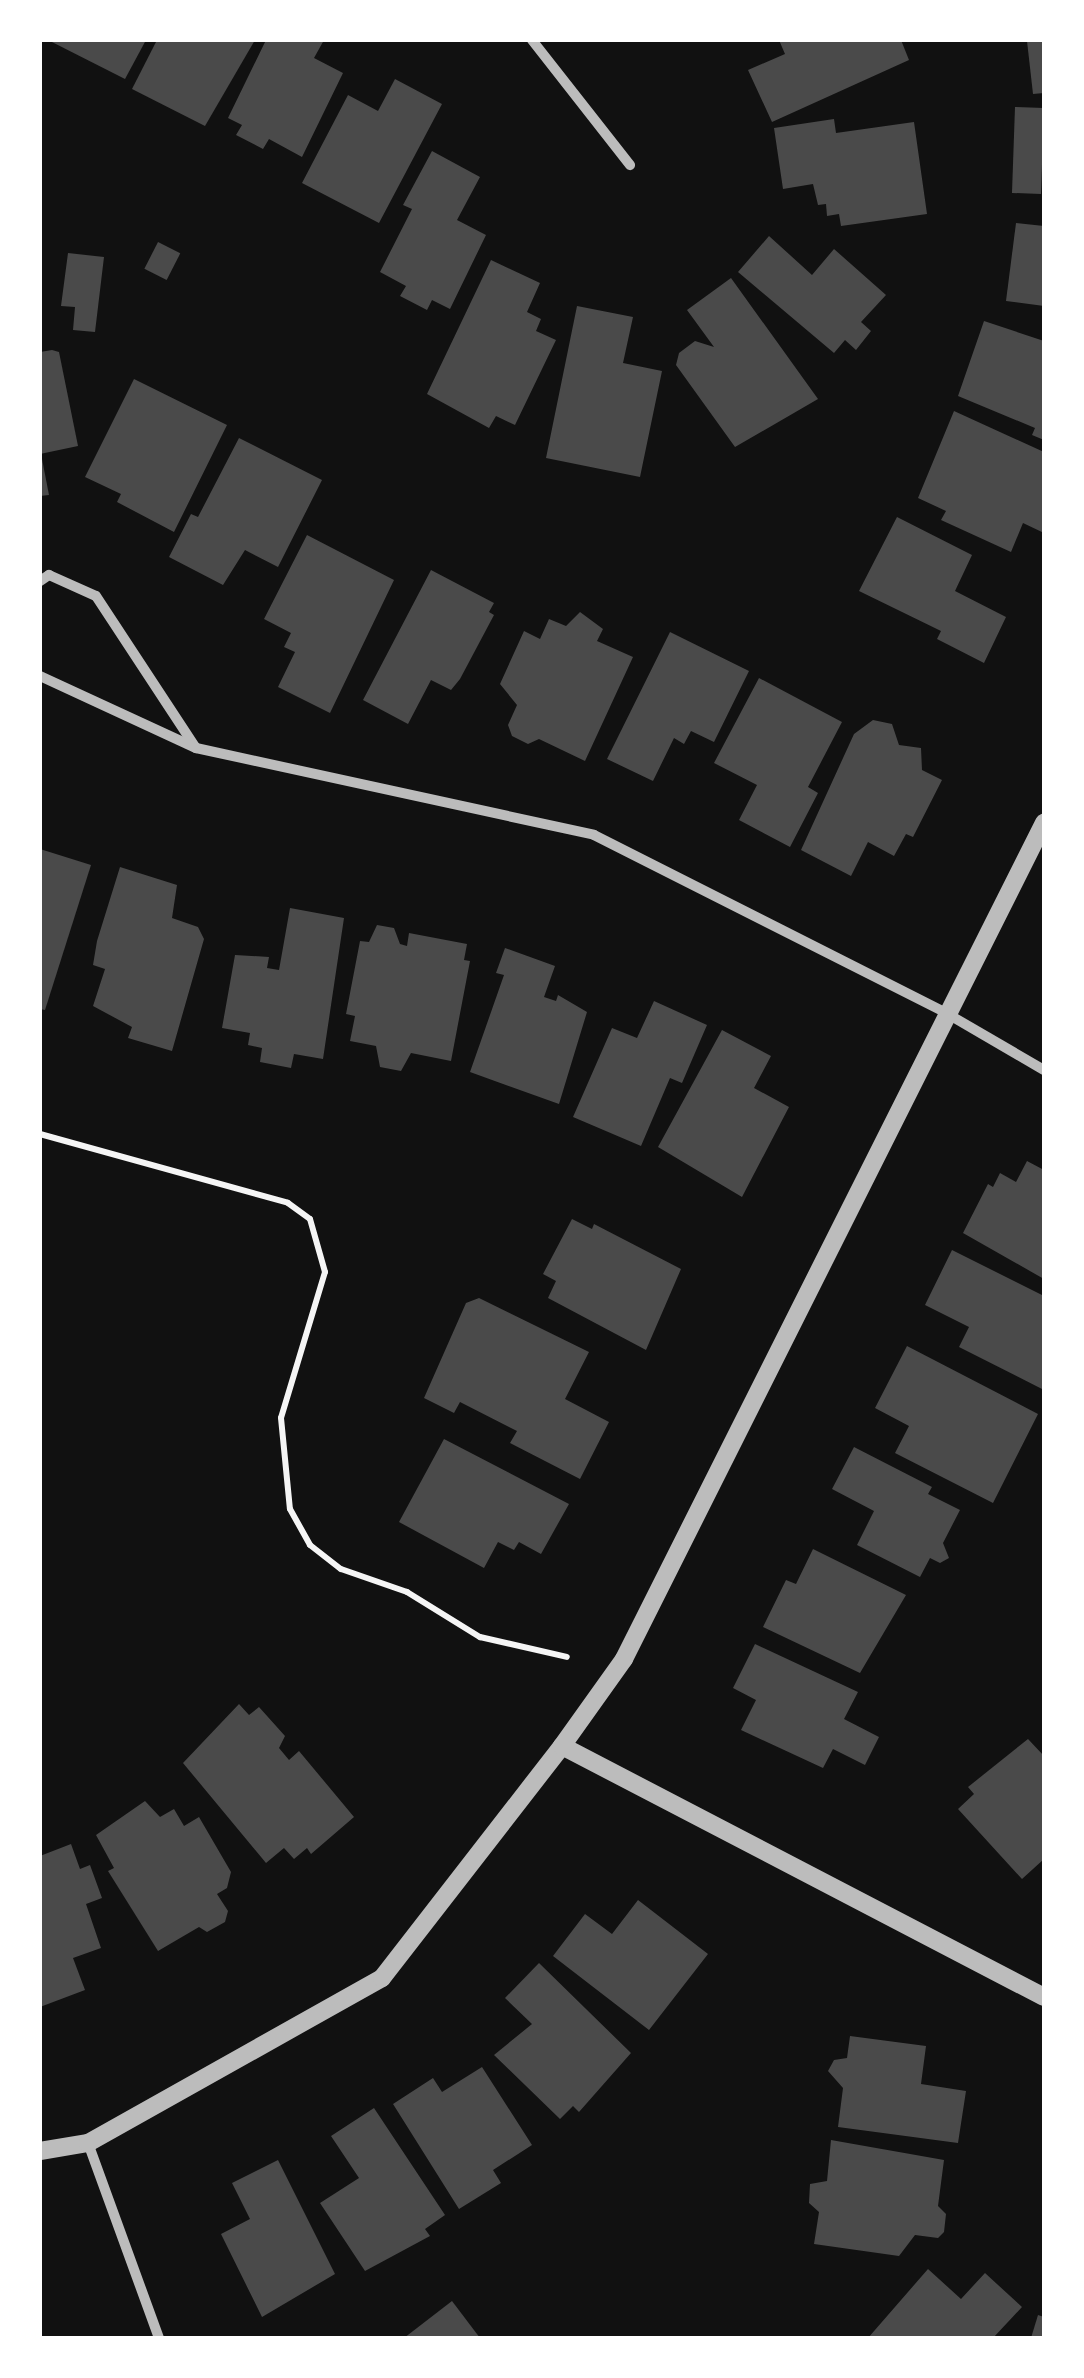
<!DOCTYPE html>
<html>
<head>
<meta charset="utf-8">
<style>
	body { margin:0 }
	#map { position:relative; width:1084px; height:2378px; overflow:hidden; background:#111; font-family:Lato,sans-serif }
	div>[style] { position:absolute }
	[style*='--x'] { left:calc(var(--x)*1px); top:calc(var(--y)*1px); width:calc(var(--w)*1px); rotate:calc(var(--a)*1deg) }
	.building>* { inset:0; background:#4a4a4a; transform-origin:0 0 }
	.path>* { height:6px; margin:-3px; padding:0 3px; transform-origin:3px; border-radius:3px; background:#f5f5f5 }
	.minor>* { height:10px; margin:-5px; padding:0 5px; transform-origin:5px; border-radius:5px; background:#bcbcbc }
	.tertiary>* { height:18px; margin:-9px; padding:0 9px; transform-origin:9px; border-radius:9px; background:#bcbcbc }
	span { translate:-50% -50%; white-space:nowrap; text-align:center; line-height:1.15; -webkit-text-stroke:8px #fff; paint-order:stroke }
	.frame { position:absolute; inset:0; border:42px solid #fff; pointer-events:none }
</style>
</head>
<body>
<div id="map">
	<div class="building">
		<i style="clip-path:polygon(48px 40px,146px 40px,125px 79px)"></i>
		<i style="clip-path:polygon(157px 40px,255px 40px,205px 126px,132px 89px)"></i>
		<i style="clip-path:polygon(266px 40px,324px 40px,314px 58px,343px 73px,302px 157px,269px 139px,263px 149px,236px 135px,242px 125px,228px 118px)"></i>
		<i style="clip-path:polygon(779px 40px,901px 40px,909px 60px,772px 122px,748px 70px,785px 54px)"></i>
		<i style="clip-path:polygon(1044px 40px,1044px 93px,1033px 94px,1027px 41px)"></i>
		<i style="clip-path:polygon(395px 79px,442px 104px,379px 223px,302px 183px,348px 95px,378px 111px)"></i>
		<i style="left:1015px;top:107px;width:29px;height:86px;rotate:2deg"></i>
		<i style="clip-path:polygon(834px 119px,836px 133px,914px 122px,927px 214px,841px 226px,839px 214px,827px 216px,826px 204px,818px 205px,813px 184px,783px 189px,774px 128px)"></i>
		<i style="clip-path:polygon(432px 151px,480px 177px,457px 220px,486px 235px,450px 309px,432px 300px,427px 310px,400px 296px,406px 286px,380px 272px,412px 209px,403px 205px)"></i>
		<i style="clip-path:polygon(1016px 223px,1044px 226px,1044px 306px,1006px 301px)"></i>
		<i style="clip-path:polygon(769px 236px,812px 275px,834px 249px,886px 295px,861px 322px,871px 331px,856px 350px,845px 340px,834px 353px,738px 272px)"></i>
		<i style="left:158px;top:242px;width:25px;height:30px;rotate:27deg"></i>
		<i style="clip-path:polygon(68px 253px,104px 257px,95px 332px,73px 330px,75px 307px,61px 306px)"></i>
		<i style="clip-path:polygon(491px 260px,540px 283px,527px 312px,541px 319px,536px 331px,556px 340px,515px 425px,496px 416px,489px 428px,427px 394px)"></i>
		<i style="clip-path:polygon(731px 278px,818px 399px,735px 447px,676px 365px,679px 353px,695px 341px,714px 347px,687px 310px)"></i>
		<i style="clip-path:polygon(577px 306px,633px 317px,623px 363px,662px 371px,640px 477px,546px 458px)"></i>
		<i style="clip-path:polygon(984px 321px,1044px 341px,1044px 440px,1032px 435px,1035px 428px,958px 396px)"></i>
		<i style="clip-path:polygon(52px 350px,59px 352px,78px 446px,40px 454px,40px 352px)"></i>
		<i style="clip-path:polygon(134px 379px,227px 425px,174px 532px,117px 502px,121px 494px,85px 477px)"></i>
		<i style="clip-path:polygon(954px 411px,1044px 452px,1044px 533px,1023px 523px,1011px 552px,941px 520px,946px 511px,918px 498px)"></i>
		<i style="clip-path:polygon(239px 438px,322px 480px,278px 567px,245px 550px,223px 585px,169px 557px,191px 514px,198px 517px)"></i>
		<i style="clip-path:polygon(42px 459px,49px 495px,40px 496px,40px 460px)"></i>
		<i style="clip-path:polygon(897px 517px,972px 555px,955px 591px,1006px 617px,984px 663px,937px 639px,941px 631px,859px 591px)"></i>
		<i style="clip-path:polygon(307px 535px,394px 580px,330px 713px,278px 687px,295px 652px,284px 647px,291px 633px,264px 619px)"></i>
		<i style="clip-path:polygon(431px 570px,494px 603px,489px 612px,494px 615px,460px 679px,451px 690px,431px 680px,408px 724px,363px 700px)"></i>
		<i style="clip-path:polygon(580px 612px,603px 629px,597px 641px,633px 657px,585px 761px,539px 739px,528px 744px,512px 736px,508px 725px,517px 705px,500px 684px,524px 631px,540px 639px,549px 619px,566px 626px)"></i>
		<i style="clip-path:polygon(670px 632px,749px 671px,714px 742px,691px 731px,684px 744px,674px 738px,653px 781px,607px 759px)"></i>
		<i style="clip-path:polygon(759px 678px,842px 722px,808px 787px,818px 793px,790px 847px,739px 820px,757px 785px,714px 763px)"></i>
		<i style="clip-path:polygon(873px 720px,892px 724px,899px 745px,921px 748px,922px 770px,942px 780px,913px 837px,906px 834px,894px 856px,868px 842px,851px 876px,801px 850px,854px 734px)"></i>
		<i style="clip-path:polygon(40px 849px,91px 865px,45px 1010px,40px 1009px)"></i>
		<i style="clip-path:polygon(120px 867px,177px 885px,172px 918px,198px 927px,204px 939px,172px 1051px,128px 1038px,132px 1027px,93px 1006px,105px 969px,93px 965px,97px 941px)"></i>
		<i style="clip-path:polygon(290px 908px,344px 918px,323px 1059px,294px 1054px,291px 1068px,260px 1062px,262px 1048px,248px 1045px,250px 1033px,222px 1028px,235px 955px,269px 957px,267px 968px,279px 970px)"></i>
		<i style="clip-path:polygon(377px 925px,394px 928px,400px 944px,407px 946px,409px 933px,467px 944px,464px 960px,470px 961px,451px 1061px,411px 1053px,401px 1071px,380px 1067px,376px 1046px,350px 1041px,355px 1016px,346px 1014px,360px 941px,369px 942px)"></i>
		<i style="clip-path:polygon(505px 948px,555px 966px,544px 997px,556px 1001px,558px 995px,587px 1012px,559px 1104px,470px 1072px,504px 975px,496px 973px)"></i>
		<i style="clip-path:polygon(654px 1001px,707px 1025px,682px 1083px,670px 1078px,641px 1146px,573px 1117px,612px 1028px,637px 1038px)"></i>
		<i style="clip-path:polygon(722px 1030px,771px 1056px,754px 1088px,789px 1107px,742px 1197px,658px 1147px)"></i>
		<i style="clip-path:polygon(1027px 1161px,1044px 1170px,1044px 1279px,963px 1233px,988px 1184px,993px 1187px,1000px 1173px,1016px 1182px)"></i>
		<i style="clip-path:polygon(572px 1219px,592px 1229px,594px 1224px,681px 1269px,646px 1350px,548px 1298px,556px 1281px,543px 1274px)"></i>
		<i style="clip-path:polygon(952px 1250px,1044px 1296px,1044px 1390px,959px 1347px,969px 1327px,925px 1305px)"></i>
		<i style="clip-path:polygon(479px 1298px,589px 1352px,565px 1399px,609px 1422px,580px 1479px,510px 1443px,517px 1431px,460px 1402px,454px 1413px,424px 1398px,466px 1303px)"></i>
		<i style="clip-path:polygon(907px 1346px,1038px 1414px,993px 1503px,895px 1453px,909px 1426px,875px 1408px)"></i>
		<i style="clip-path:polygon(444px 1439px,569px 1504px,541px 1554px,519px 1542px,514px 1550px,498px 1542px,484px 1568px,399px 1522px)"></i>
		<i style="clip-path:polygon(854px 1447px,932px 1487px,928px 1494px,960px 1510px,943px 1543px,949px 1558px,940px 1563px,930px 1558px,920px 1577px,857px 1545px,874px 1511px,832px 1489px)"></i>
		<i style="clip-path:polygon(813px 1549px,906px 1595px,860px 1673px,763px 1627px,786px 1580px,796px 1584px)"></i>
		<i style="clip-path:polygon(755px 1644px,858px 1692px,844px 1719px,879px 1737px,865px 1765px,833px 1749px,823px 1768px,741px 1730px,756px 1700px,733px 1688px)"></i>
		<i style="clip-path:polygon(239px 1704px,249px 1715px,259px 1707px,285px 1736px,279px 1748px,289px 1760px,299px 1751px,354px 1817px,311px 1854px,307px 1848px,294px 1859px,284px 1848px,266px 1863px,183px 1763px)"></i>
		<i style="clip-path:polygon(1028px 1739px,1044px 1756px,1044px 1859px,1022px 1879px,958px 1809px,974px 1794px,968px 1787px)"></i>
		<i style="clip-path:polygon(145px 1801px,160px 1817px,174px 1809px,184px 1826px,199px 1817px,231px 1872px,227px 1888px,217px 1894px,228px 1911px,225px 1922px,207px 1932px,199px 1927px,158px 1951px,108px 1871px,114px 1868px,96px 1835px)"></i>
		<i style="clip-path:polygon(71px 1844px,80px 1869px,90px 1865px,102px 1898px,86px 1904px,101px 1948px,73px 1958px,85px 1990px,40px 2007px,40px 1856px)"></i>
		<i style="clip-path:polygon(638px 1900px,708px 1954px,649px 2030px,553px 1956px,585px 1914px,612px 1934px)"></i>
		<i style="clip-path:polygon(539px 1963px,631px 2053px,579px 2112px,573px 2106px,560px 2119px,494px 2055px,532px 2024px,505px 1998px)"></i>
		<i style="clip-path:polygon(850px 2036px,926px 2046px,921px 2084px,966px 2091px,958px 2143px,838px 2127px,843px 2088px,828px 2071px,834px 2060px,847px 2058px)"></i>
		<i style="clip-path:polygon(482px 2067px,532px 2145px,493px 2170px,501px 2183px,459px 2209px,393px 2104px,433px 2078px,442px 2092px)"></i>
		<i style="clip-path:polygon(374px 2108px,445px 2215px,425px 2229px,430px 2236px,365px 2271px,320px 2203px,359px 2178px,331px 2136px)"></i>
		<i style="clip-path:polygon(831px 2140px,944px 2160px,938px 2206px,946px 2214px,944px 2232px,938px 2238px,915px 2235px,899px 2256px,814px 2244px,819px 2212px,809px 2203px,810px 2184px,827px 2181px)"></i>
		<i style="clip-path:polygon(278px 2160px,335px 2274px,262px 2317px,221px 2234px,250px 2219px,232px 2183px)"></i>
		<i style="clip-path:polygon(928px 2269px,961px 2299px,985px 2273px,1022px 2307px,993px 2338px,868px 2338px)"></i>
		<i style="clip-path:polygon(452px 2301px,480px 2338px,404px 2338px)"></i>
		<i style="clip-path:polygon(1038px 2315px,1044px 2317px,1044px 2338px,1031px 2338px)"></i>
	</div>
	<div class="path">
		<i style="--x:40;--y:1134;--w:257;--a:15.5"></i>
		<i style="--x:288;--y:1203;--w:27;--a:36"></i>
		<i style="--x:310;--y:1219;--w:55;--a:74.2"></i>
		<i style="--x:325;--y:1272;--w:152;--a:106.8"></i>
		<i style="--x:281;--y:1418;--w:91;--a:84.4"></i>
		<i style="--x:290;--y:1509;--w:41;--a:60.9"></i>
		<i style="--x:310;--y:1545;--w:39;--a:38"></i>
		<i style="--x:341;--y:1569;--w:70;--a:19.2"></i>
		<i style="--x:407;--y:1592;--w:86;--a:31.7"></i>
		<i style="--x:480;--y:1637;--w:89;--a:12.9"></i>
	</div>
	<div class="minor">
		<i style="--x:532;--y:40;--w:159;--a:51.9"></i>
		<i style="--x:40;--y:581;--w:11;--a:-34"></i>
		<i style="--x:49;--y:575;--w:51;--a:24.1"></i>
		<i style="--x:96;--y:596;--w:181;--a:56.7"></i>
		<i style="--x:40;--y:676;--w:172;--a:24.8"></i>
		<i style="--x:196;--y:748;--w:407;--a:12.3"></i>
		<i style="--x:594;--y:835;--w:394;--a:26.8"></i>
		<i style="--x:946;--y:1013;--w:113;--a:30.2"></i>
		<i style="--x:88;--y:2143;--w:208;--a:70"></i>
	</div>
	<div class="tertiary">
		<i style="--x:562;--y:1746;--w:543;--a:27.51"></i>
		<i style="--x:40;--y:2151;--w:49;--a:-9.5"></i>
		<i style="--x:88;--y:2143;--w:337;--a:-29.3"></i>
		<i style="--x:382;--y:1978;--w:294;--a:-52.2"></i>
		<i style="--x:562;--y:1746;--w:107;--a:-54.5"></i>
		<i style="--x:624;--y:1659;--w:936;--a:-63.33"></i>
	</div>
	<div class="frame"></div>
</div>
</body>
</html>
